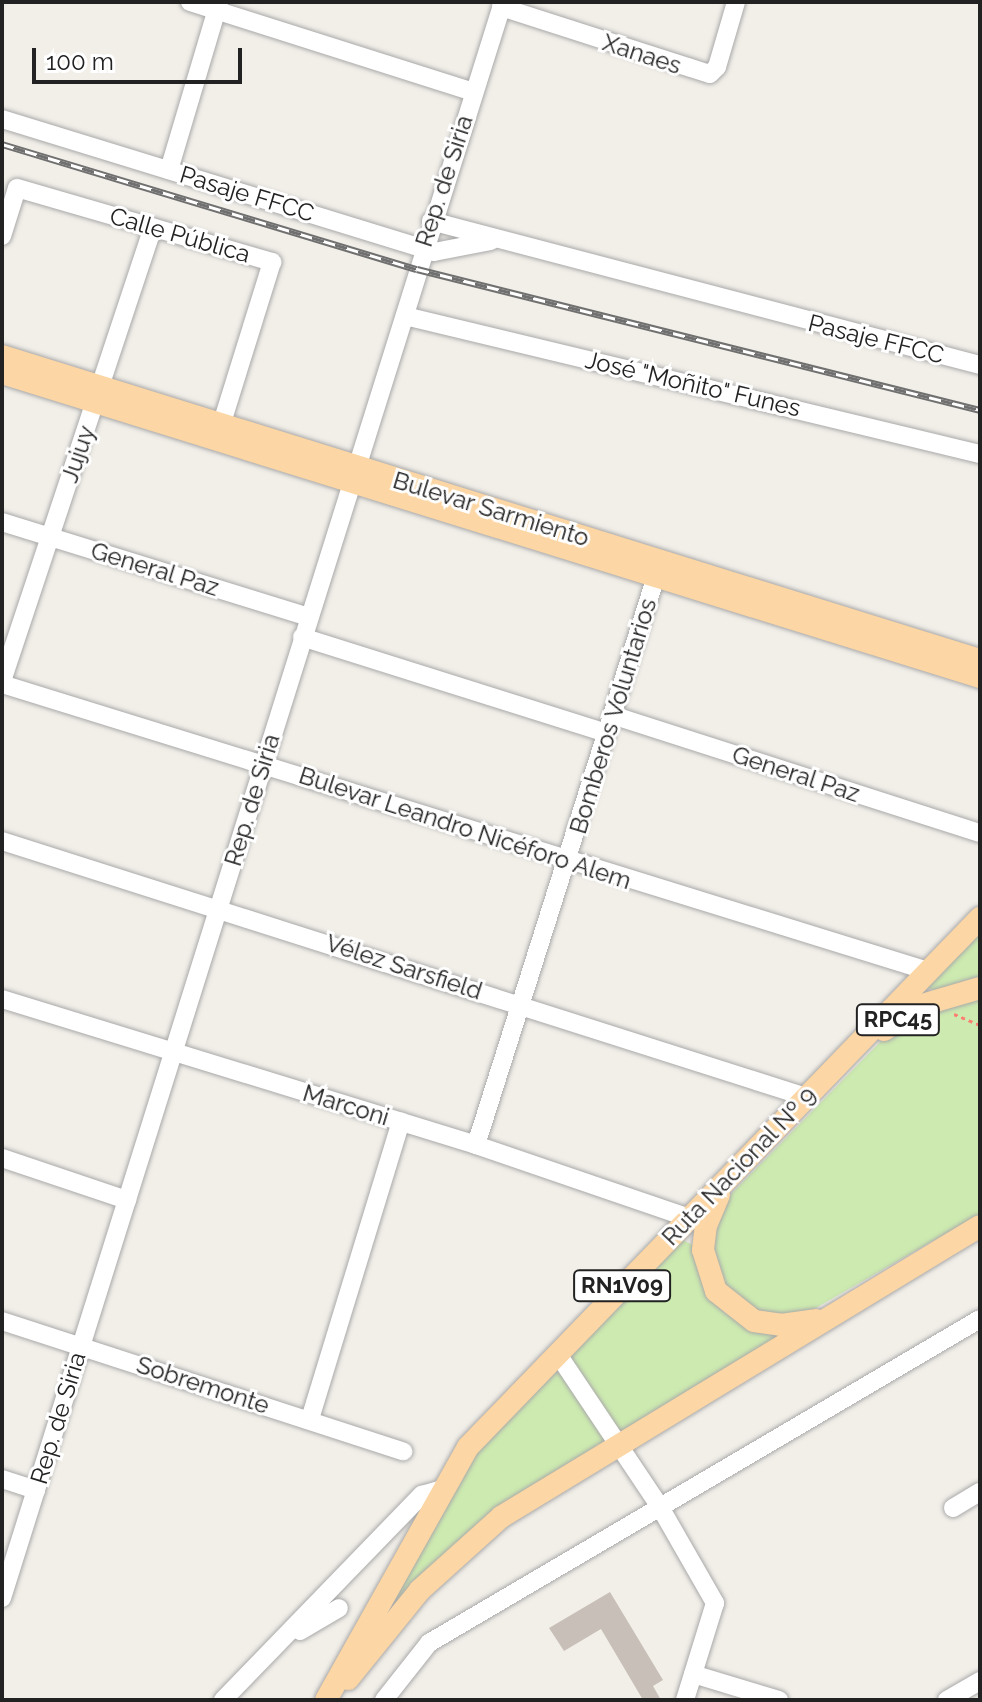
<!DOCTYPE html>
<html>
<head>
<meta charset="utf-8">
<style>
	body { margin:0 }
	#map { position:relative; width:982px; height:1702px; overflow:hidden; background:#f2efe9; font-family:Raleway,sans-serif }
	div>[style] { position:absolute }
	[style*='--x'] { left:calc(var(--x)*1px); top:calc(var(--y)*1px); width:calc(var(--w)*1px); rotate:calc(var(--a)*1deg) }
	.grass>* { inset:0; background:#cdebb0 }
	.building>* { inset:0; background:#c7bfb8 }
	.path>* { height:3px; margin-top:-1.5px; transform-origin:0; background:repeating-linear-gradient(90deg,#fa8072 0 4px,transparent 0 8px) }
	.roads { filter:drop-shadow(0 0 2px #a9a9a9) drop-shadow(0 0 2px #a9a9a9) }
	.minor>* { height:18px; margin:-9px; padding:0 9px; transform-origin:9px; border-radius:9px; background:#fff }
	.major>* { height:22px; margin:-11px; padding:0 11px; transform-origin:11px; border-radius:11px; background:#fcd6a4 }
	.rail>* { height:7px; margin-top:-3.5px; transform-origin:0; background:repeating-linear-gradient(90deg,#fff 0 12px,#707070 0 24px); box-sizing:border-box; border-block:2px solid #707070 }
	span { translate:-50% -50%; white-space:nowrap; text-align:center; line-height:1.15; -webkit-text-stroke:6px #fff; paint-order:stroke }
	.shield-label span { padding:2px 6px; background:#fff; border:2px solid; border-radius:6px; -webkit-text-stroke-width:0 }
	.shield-label { font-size:22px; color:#222; font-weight:700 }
	.street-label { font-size:24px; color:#222 }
	.frame { position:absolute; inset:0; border:4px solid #222; pointer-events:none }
	.scale { position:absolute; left:32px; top:48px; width:210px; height:36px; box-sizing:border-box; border:4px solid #222; border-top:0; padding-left:10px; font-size:24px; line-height:28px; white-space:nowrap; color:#222; -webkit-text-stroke:6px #fff; paint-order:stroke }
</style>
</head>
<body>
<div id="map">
	<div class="grass">
		<i style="clip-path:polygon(980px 929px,980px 979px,937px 991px,924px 987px)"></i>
		<i style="clip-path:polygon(980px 995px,980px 1214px,814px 1309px,784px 1316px,754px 1310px,725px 1288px,711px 1248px,721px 1209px,731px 1194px,883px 1039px,900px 1025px)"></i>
		<i style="clip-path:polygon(683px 1240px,695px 1246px,716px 1304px,726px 1314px,787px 1335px,522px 1493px,344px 1672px,466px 1461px)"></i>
	</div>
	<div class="building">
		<i style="clip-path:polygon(610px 1592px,663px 1680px,653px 1686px,661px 1700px,643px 1700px,601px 1629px,564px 1651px,549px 1628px)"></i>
	</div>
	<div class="path">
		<i style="--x:954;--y:1014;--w:28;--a:23"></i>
	</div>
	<div class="roads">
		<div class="minor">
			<i style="--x:190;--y:2;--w:297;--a:17.6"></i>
			<i style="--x:501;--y:7;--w:219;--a:17.8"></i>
			<i style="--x:710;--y:74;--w:10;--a:-45"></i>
			<i style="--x:717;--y:67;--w:68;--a:-73.7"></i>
			<i style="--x:2;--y:119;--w:452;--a:17.1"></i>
			<i style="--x:434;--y:252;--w:58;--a:-10.9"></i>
			<i style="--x:169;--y:170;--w:175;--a:-73.4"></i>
			<i style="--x:431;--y:221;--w:568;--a:14.7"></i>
			<i style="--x:2;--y:236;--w:50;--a:-72.6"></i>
			<i style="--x:17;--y:188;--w:266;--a:16.2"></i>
			<i style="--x:272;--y:262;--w:172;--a:107.3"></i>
			<i style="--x:405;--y:316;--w:591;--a:13.5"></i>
			<i style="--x:2;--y:522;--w:321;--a:17.2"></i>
			<i style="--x:302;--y:637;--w:319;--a:17.5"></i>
			<i style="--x:2;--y:681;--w:478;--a:-71.6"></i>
			<i style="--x:2;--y:684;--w:969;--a:17.22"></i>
			<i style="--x:612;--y:715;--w:386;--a:17.8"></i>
			<i style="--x:2;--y:841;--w:844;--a:17.66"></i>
			<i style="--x:2;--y:999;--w:496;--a:17.1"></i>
			<i style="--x:476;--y:1145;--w:225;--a:18.9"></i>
			<i style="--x:476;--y:1145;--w:609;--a:-72.43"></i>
			<i style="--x:2;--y:1158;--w:132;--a:18.6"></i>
			<i style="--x:2;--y:1321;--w:422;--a:18"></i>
			<i style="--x:557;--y:1353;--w:185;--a:56.2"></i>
			<i style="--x:660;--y:1507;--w:111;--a:60.2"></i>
			<i style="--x:715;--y:1603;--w:102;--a:107.2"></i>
			<i style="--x:310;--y:1419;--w:311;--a:-73"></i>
			<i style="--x:2;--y:1479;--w:36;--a:18"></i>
			<i style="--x:953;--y:1508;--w:31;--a:-31"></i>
			<i style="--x:2;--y:1598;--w:1673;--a:-72.57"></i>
			<i style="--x:300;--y:1631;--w:45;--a:-30.5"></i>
			<i style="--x:693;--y:1674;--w:90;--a:16.8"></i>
			<i style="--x:223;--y:1700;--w:286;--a:-45.9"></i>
			<i style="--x:422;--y:1495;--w:19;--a:-16"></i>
			<i style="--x:384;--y:1700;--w:73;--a:-51.7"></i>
			<i style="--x:429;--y:1643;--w:639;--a:-30.46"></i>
			<i style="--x:947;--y:1700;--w:38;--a:-30"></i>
		</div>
		<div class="major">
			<i style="--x:2;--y:356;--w:1024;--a:17.27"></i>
			<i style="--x:2;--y:373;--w:1024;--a:17.27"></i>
			<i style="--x:884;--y:1030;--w:45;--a:-33.3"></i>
			<i style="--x:922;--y:1005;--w:60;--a:-16.3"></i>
			<i style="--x:719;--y:1195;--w:33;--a:113"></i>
			<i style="--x:706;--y:1225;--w:25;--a:97"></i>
			<i style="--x:703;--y:1250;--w:43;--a:72.4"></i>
			<i style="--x:716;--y:1291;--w:48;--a:38.3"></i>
			<i style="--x:754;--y:1321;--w:27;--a:8"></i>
			<i style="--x:781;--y:1325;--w:35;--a:-8"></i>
			<i style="--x:348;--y:1679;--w:114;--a:-51"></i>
			<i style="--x:420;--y:1590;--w:109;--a:-42"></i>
			<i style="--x:501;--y:1517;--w:560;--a:-31.28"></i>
			<i style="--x:326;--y:1700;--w:290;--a:-60.7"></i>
			<i style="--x:468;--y:1447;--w:736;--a:-45.94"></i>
		</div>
	</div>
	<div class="rail">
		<i style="--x:2;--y:144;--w:433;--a:16.8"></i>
		<i style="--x:417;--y:269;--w:580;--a:14.06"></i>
	</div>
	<div class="shield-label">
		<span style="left:898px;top:1020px">RPC45</span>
		<span style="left:622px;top:1286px">RN1V09</span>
	</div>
	<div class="street-label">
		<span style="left:642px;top:54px;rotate:18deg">Xanaes</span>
		<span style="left:444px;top:181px;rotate:-72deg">Rep. de Siria</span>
		<span style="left:247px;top:194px;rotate:17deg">Pasaje FFCC</span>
		<span style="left:180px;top:235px;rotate:16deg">Calle Pública</span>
		<span style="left:876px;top:339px;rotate:14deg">Pasaje FFCC</span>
		<span style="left:693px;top:384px;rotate:13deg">José "Moñito" Funes</span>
		<span style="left:78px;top:454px;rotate:-71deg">Jujuy</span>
		<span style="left:491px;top:509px;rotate:17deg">Bulevar Sarmiento</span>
		<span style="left:155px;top:569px;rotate:17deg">General Paz</span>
		<span style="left:613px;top:716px;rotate:-73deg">Bomberos Voluntarios</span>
		<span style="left:796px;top:774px;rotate:18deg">General Paz</span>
		<span style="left:252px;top:800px;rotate:-73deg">Rep. de Siria</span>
		<span style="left:465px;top:828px;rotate:18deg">Bulevar Leandro Nicéforo Alem</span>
		<span style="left:404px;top:967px;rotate:18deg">Vélez Sarsfield</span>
		<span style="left:346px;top:1105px;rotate:17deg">Marconi</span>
		<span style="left:739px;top:1166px;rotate:-46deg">Ruta Nacional Nº 9</span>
		<span style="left:203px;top:1385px;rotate:18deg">Sobremonte</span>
		<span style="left:58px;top:1418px;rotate:-73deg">Rep. de Siria</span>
	</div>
	<div class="frame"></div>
	<div class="scale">100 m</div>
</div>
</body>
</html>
